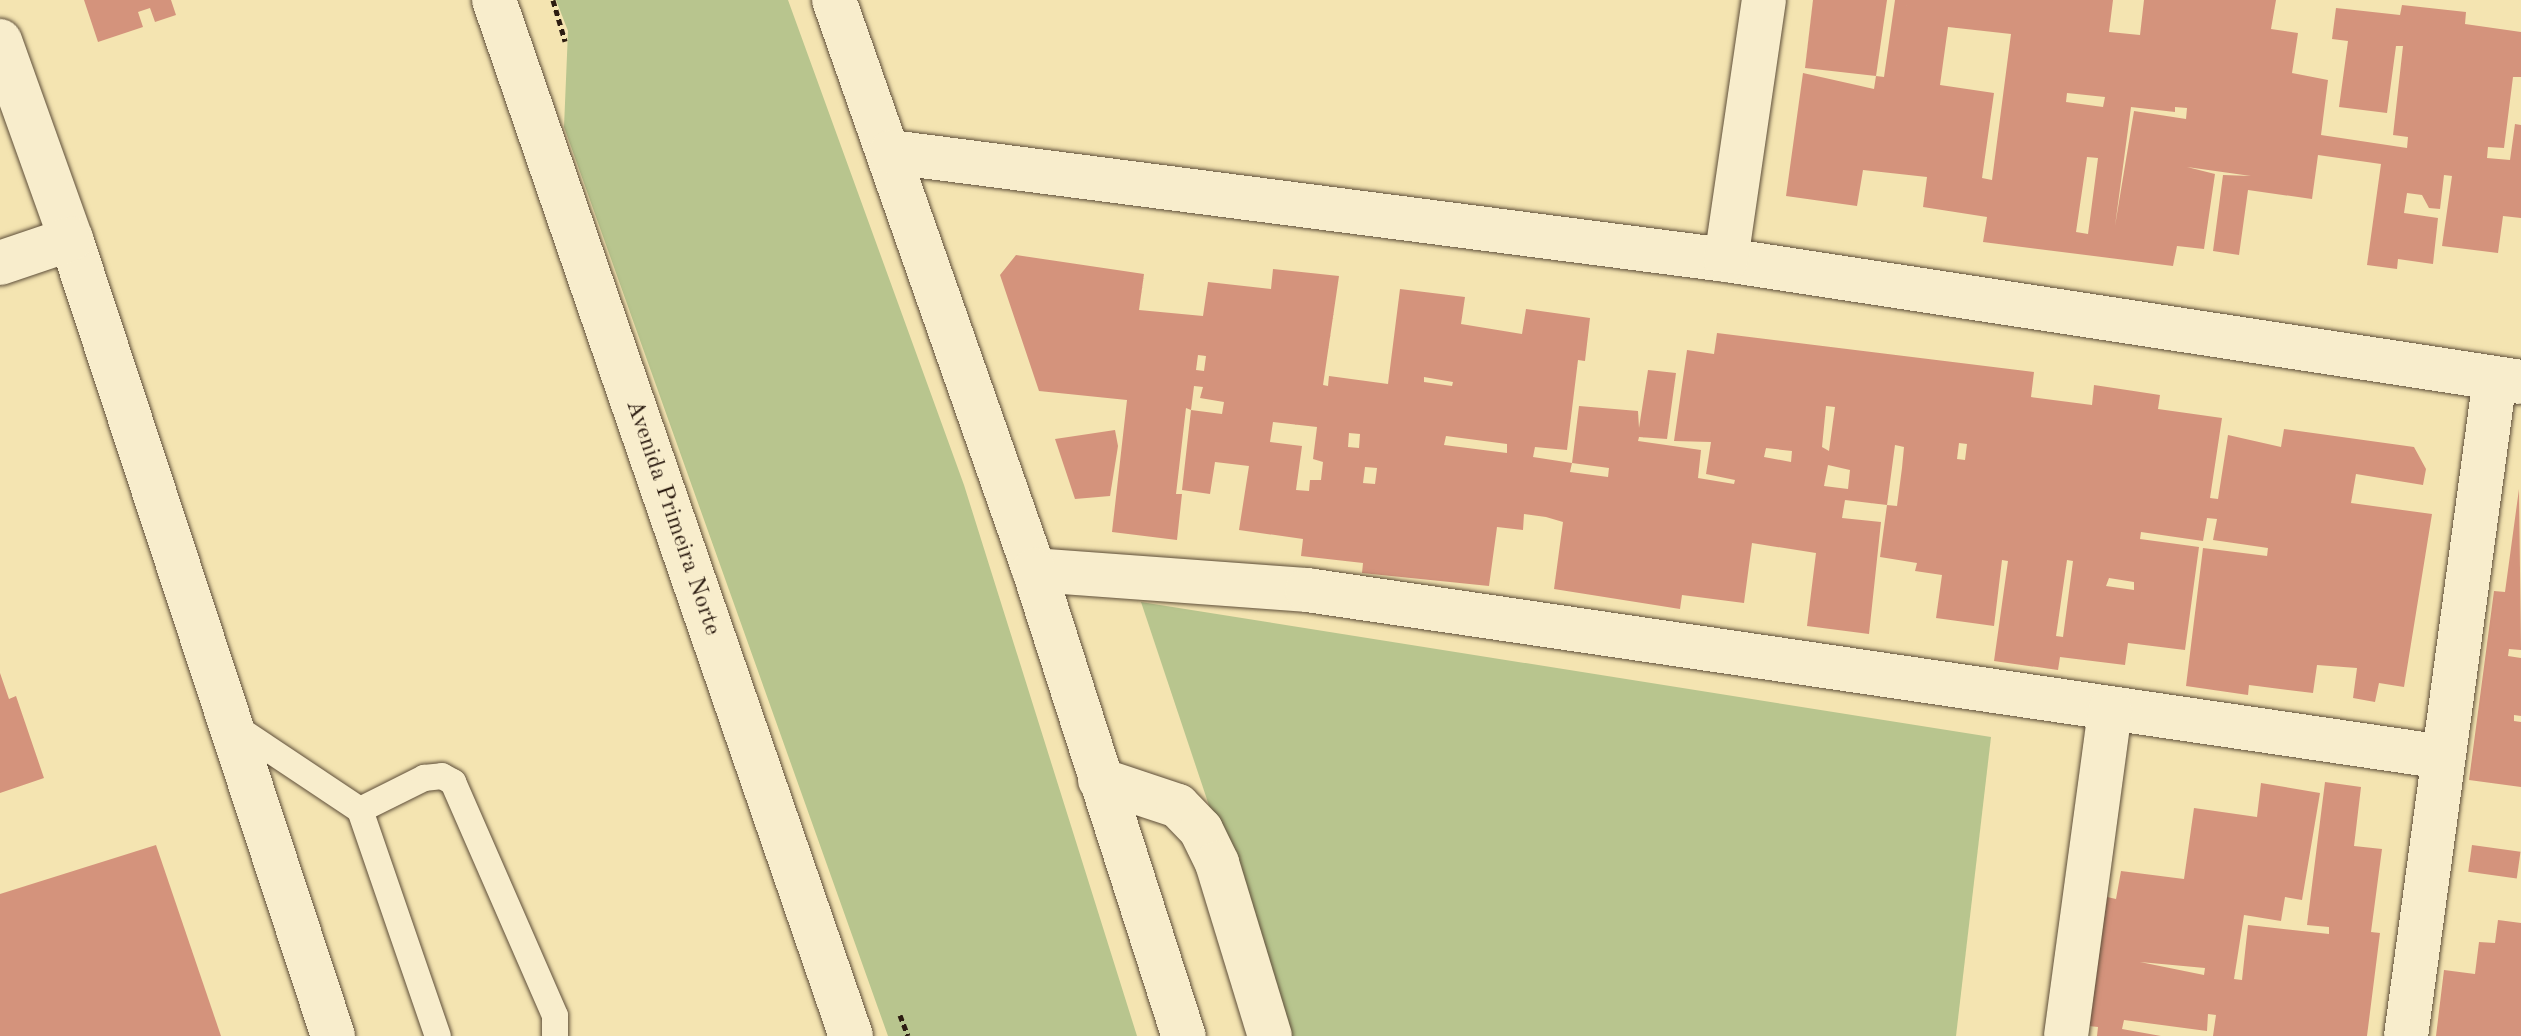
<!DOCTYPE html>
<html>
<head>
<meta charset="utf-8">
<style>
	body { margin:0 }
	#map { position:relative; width:2521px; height:1036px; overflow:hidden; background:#f4e4b1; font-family:"Old Standard TT",serif }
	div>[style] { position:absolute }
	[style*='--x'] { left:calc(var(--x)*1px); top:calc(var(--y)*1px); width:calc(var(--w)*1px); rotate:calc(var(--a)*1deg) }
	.green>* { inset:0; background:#b8c58e }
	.building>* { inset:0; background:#d4937c; transform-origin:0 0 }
	.path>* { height:5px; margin-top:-2.5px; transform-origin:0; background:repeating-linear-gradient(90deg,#2c1c11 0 6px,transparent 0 10px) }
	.roads { filter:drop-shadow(0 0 2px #5e4e39) drop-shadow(0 0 2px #5e4e39) }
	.lane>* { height:26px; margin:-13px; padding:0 13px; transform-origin:13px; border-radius:13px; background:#f8edcc }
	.street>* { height:44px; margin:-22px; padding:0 22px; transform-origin:22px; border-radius:22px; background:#f8edcc }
	.secondary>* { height:44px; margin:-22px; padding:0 22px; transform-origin:22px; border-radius:22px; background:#f8edcc }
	span { translate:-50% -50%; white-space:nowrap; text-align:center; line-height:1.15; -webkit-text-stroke:6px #f8edcc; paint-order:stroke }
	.street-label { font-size:24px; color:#2c1c11 }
</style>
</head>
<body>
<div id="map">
	<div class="green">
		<i style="clip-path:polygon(556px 0,788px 0,964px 485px,1137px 1036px,888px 1036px,564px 127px,568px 31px)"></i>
		<i style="clip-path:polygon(1141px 602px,1991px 737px,1956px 1036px,1286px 1036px)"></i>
	</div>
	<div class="building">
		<i style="clip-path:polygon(84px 0,171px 0,176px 15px,155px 22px,150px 8px,138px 12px,143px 27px,98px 42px)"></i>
		<i style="clip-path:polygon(1813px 0,1887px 0,1876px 76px,1805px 68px)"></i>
		<i style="clip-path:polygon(evenodd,1895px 0,2113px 0,2109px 32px,2140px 35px,2144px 0,2276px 0,2271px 29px,2298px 33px,2292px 73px,2328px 80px,2321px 135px,2407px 148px,2408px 137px,2393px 135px,2403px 46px,2396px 46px,2387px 113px,2339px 107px,2348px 41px,2332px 39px,2336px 8px,2400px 15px,2402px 5px,2466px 12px,2465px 24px,2521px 32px,2521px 77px,2513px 77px,2504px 148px,2488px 147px,2487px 158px,2510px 160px,2515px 124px,2521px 125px,2521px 218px,2503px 216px,2498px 253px,2442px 246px,2452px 176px,2444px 175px,2440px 209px,2429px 208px,2422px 195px,2407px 193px,2404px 213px,2438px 218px,2433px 264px,2398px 259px,2397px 269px,2367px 265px,2381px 164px,2318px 155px,2312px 199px,2248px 190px,2239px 255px,2213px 251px,2223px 175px,2251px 176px,2187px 167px,2215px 174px,2204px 249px,2177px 246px,2173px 266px,1983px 242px,1987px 217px,1923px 207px,1927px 177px,1863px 170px,1857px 206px,1786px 196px,1803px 73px,1874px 89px,1876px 76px,1884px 77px,1895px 0,1948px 27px,2011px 34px,1992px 180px,1982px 178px,1994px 93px,1940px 85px,1948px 27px,1895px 0,2067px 93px,2105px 97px,2103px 107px,2066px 102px,2067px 93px,1895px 0,2131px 107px,2175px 112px,2175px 107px,2187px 108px,2186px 119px,2134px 111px,2115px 226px,2131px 107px,1895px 0,2087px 157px,2098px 158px,2088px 234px,2076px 232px,2087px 157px)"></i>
		<i style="clip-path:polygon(evenodd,1016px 255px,1144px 274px,1139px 310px,1203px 316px,1208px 282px,1271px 289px,1273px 269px,1339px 276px,1323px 385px,1328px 386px,1329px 376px,1388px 384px,1400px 289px,1465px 297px,1461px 324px,1522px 334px,1526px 309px,1590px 318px,1585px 361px,1578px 360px,1567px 450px,1535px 447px,1533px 457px,1572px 463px,1570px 472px,1608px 477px,1609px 468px,1572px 463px,1579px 406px,1638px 411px,1639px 428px,1648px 370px,1676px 373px,1667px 439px,1639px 437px,1638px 441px,1701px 450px,1698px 478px,1734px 484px,1735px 480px,1706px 474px,1711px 442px,1674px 441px,1687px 350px,1714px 354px,1717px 333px,2034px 372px,2031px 397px,2092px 405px,2094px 385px,2160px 395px,2158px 409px,2222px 418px,2210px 498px,2218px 499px,2228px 435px,2281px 447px,2284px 429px,2414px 447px,2426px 469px,2423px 485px,2356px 474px,2351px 503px,2432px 514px,2404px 687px,2379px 683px,2375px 702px,2353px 698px,2357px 668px,2317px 665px,2313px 693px,2249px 685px,2248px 695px,2186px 686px,2203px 548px,2267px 556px,2268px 548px,2213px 540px,2217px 519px,2207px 518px,2203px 541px,2141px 532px,2140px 539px,2199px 547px,2185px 650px,2128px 643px,2125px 665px,2060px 657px,2058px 670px,1994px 661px,2008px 561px,2002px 560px,1994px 626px,1936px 618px,1942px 575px,1915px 571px,1917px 563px,1880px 557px,1887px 505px,1897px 506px,1902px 468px,1904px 447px,1895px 445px,1887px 505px,1845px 500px,1842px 518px,1881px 522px,1869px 634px,1807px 626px,1816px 553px,1752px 543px,1744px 603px,1682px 595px,1680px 609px,1554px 589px,1563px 522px,1546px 517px,1524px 514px,1523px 530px,1497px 527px,1489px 586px,1362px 573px,1363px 563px,1301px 556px,1303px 539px,1239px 530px,1249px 466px,1215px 462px,1210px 494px,1182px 490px,1191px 410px,1186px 408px,1176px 494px,1182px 494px,1177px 540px,1112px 532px,1127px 400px,1039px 391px,1000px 275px,1016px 255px,1198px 355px,1206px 356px,1204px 371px,1196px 370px,1198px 355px,1016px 255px,1424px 377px,1453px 382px,1452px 386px,1424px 382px,1424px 377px,1016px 255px,1194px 386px,1203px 387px,1200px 398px,1224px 402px,1222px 414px,1191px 410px,1194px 386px,1016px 255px,1826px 406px,1835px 407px,1829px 451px,1822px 447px,1826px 406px,1016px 255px,1273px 422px,1317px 427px,1313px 459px,1323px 462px,1321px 480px,1310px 480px,1309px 491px,1296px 490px,1302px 446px,1270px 442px,1273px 422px,1016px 255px,1349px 433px,1360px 434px,1359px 448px,1348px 447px,1349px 433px,1016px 255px,1446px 436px,1507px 444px,1507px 453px,1444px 445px,1446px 436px,1016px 255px,1959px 443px,1967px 444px,1965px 460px,1957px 459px,1959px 443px,1016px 255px,1766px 448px,1792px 451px,1791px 462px,1764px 457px,1766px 448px,1016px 255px,1828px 465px,1850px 470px,1848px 489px,1824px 486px,1828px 465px,1016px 255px,1365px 467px,1377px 468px,1375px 484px,1363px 483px,1365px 467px,1016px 255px,2067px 560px,2073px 561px,2063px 637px,2056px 636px,2067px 560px,1016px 255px,2109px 578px,2134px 582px,2134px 590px,2106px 586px,2109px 578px)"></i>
		<i style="clip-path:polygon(1115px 430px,1118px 446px,1110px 496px,1075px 499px,1055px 439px)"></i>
		<i style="clip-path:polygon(2519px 489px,2521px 650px,2509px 649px,2508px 656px,2521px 658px,2521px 716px,2514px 715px,2514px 721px,2521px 722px,2521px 787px,2469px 780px,2494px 591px,2505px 592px)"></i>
		<i style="clip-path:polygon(0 673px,9px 699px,16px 696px,44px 778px,0 793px)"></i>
		<i style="clip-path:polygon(evenodd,2325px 782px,2361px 787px,2354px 846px,2382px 849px,2371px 932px,2380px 933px,2367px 1036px,2213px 1036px,2216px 1015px,2208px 1014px,2207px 1031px,2124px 1020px,2122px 1029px,2161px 1036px,2097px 1036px,2098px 1027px,2089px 1026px,2107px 897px,2116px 899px,2121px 871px,2184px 879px,2194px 808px,2257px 817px,2261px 783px,2320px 793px,2302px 900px,2285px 897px,2281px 921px,2244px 915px,2234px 979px,2242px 980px,2248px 925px,2329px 934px,2329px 927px,2307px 925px,2325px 782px,2140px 962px,2205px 968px,2204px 975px,2140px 962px)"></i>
		<i style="clip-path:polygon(156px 845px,221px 1036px,0 1036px,0 894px)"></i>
		<i style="left:2472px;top:845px;width:49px;height:27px;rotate:8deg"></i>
		<i style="clip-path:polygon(2498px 920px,2521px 923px,2521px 1036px,2436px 1036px,2444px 970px,2475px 974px,2479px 942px,2495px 943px)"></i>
	</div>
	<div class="path">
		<i style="--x:553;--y:0;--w:43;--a:73.7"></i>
		<i style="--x:900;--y:1015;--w:22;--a:69"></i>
	</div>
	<div class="roads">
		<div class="lane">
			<i style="--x:231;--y:724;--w:155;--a:33.7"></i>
			<i style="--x:360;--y:810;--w:239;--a:71"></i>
			<i style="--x:360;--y:810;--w:72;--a:-26.6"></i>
			<i style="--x:424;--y:778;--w:18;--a:-6"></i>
			<i style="--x:442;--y:776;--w:13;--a:29"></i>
			<i style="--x:453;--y:782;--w:255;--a:66.4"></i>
			<i style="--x:555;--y:1016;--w:20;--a:90"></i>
		</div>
		<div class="street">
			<i style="--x:0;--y:41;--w:210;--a:70.3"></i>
			<i style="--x:71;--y:239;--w:839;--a:71.8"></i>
			<i style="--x:0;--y:263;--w:75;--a:-18.7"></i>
			<i style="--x:1034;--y:570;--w:274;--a:4.2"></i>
			<i style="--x:1307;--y:590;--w:1149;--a:8.36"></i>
			<i style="--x:1100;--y:780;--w:82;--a:18.4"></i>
			<i style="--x:1178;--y:806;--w:33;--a:46"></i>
			<i style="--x:1201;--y:830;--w:37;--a:64"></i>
			<i style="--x:1217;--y:863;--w:181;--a:73"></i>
			<i style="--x:2066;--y:1036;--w:329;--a:-82.3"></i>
			<i style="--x:2406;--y:1036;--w:664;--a:-82.3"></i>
		</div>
		<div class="secondary">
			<i style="--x:494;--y:0;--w:1096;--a:70.99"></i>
			<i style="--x:834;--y:0;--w:604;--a:70.67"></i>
			<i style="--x:1034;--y:570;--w:490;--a:72.2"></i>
			<i style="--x:891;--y:152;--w:842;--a:7.37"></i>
			<i style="--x:1726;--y:260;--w:804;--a:8.72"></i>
			<i style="--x:1726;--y:260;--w:263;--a:-81.7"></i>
		</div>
	</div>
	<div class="street-label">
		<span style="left:672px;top:518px;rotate:71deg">Avenida Primeira Norte</span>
	</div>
</div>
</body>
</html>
